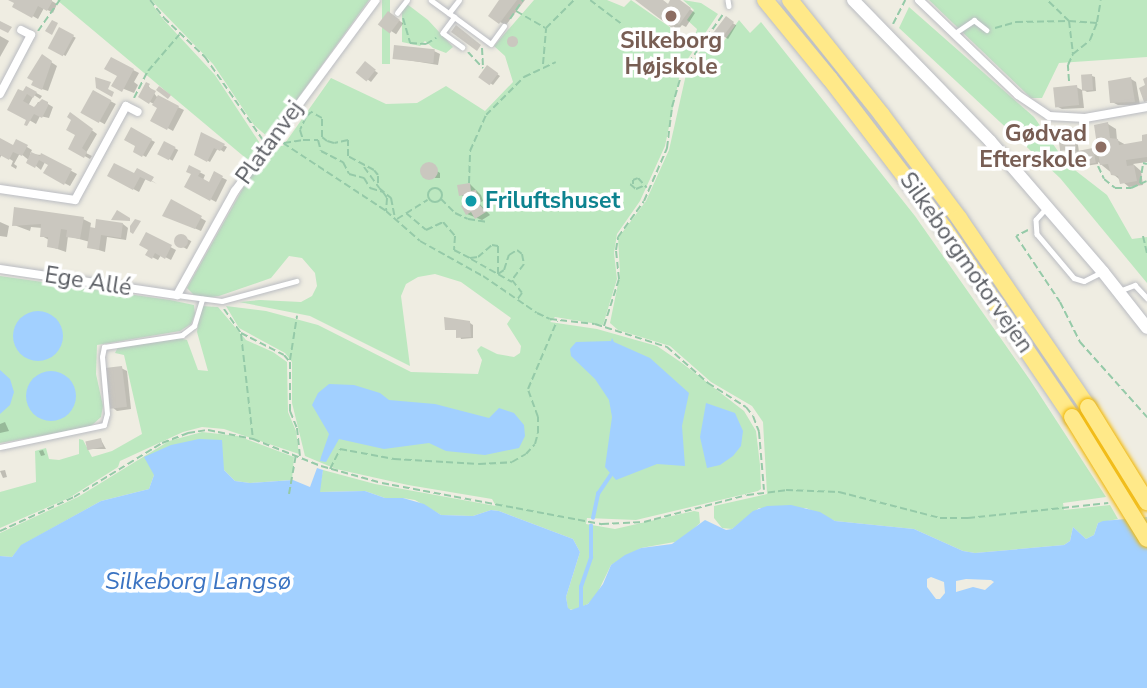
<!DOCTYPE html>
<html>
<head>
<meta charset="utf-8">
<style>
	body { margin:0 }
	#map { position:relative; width:1147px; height:688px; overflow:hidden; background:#efede2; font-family:"Nunito Sans",sans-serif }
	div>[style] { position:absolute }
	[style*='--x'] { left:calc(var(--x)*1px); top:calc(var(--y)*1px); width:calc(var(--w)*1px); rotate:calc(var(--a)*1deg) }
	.green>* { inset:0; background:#bde8c0; transform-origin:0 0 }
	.water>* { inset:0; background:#a2d0ff }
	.round { border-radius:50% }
	.shadow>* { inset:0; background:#0003; transform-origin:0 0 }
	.stream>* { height:3.5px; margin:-1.75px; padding:0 1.75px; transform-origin:1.75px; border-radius:1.75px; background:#a2d0ff }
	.building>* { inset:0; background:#cac7bf; transform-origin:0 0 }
	.path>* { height:2px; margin-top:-1px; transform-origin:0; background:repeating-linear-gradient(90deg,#95caa8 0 7px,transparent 0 10.5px) }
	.path>.ring { margin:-1px; padding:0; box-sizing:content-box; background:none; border:2px solid #95caa8; border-radius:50% }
	.roads { filter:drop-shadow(0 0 2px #babcc2) drop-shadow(0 0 2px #babcc2) }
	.lane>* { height:4.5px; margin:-2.25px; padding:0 2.25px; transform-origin:2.25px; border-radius:2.25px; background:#fff }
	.street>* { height:8px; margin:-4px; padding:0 4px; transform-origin:4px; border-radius:4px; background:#fff }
	.secondary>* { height:12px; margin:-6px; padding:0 6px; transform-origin:6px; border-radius:6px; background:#fff }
	.highway>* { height:16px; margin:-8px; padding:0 8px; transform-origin:8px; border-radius:8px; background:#ffe989 }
	.bridges { filter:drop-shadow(0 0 2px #f1b600) drop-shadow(0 0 2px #f1b600) }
	.highway-bridge>* { height:16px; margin:-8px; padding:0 8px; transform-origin:8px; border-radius:8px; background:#ffe989 }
	.dots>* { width:19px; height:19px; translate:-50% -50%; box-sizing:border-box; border:4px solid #fff; border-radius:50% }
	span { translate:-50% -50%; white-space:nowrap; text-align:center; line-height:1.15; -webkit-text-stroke:7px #fff; paint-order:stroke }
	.education-label { font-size:23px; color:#785e54; font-weight:700 }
	.right { translate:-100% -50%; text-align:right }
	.street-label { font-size:23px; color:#5b5e64 }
	.culture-label { font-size:23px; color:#0d838f; font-weight:700 }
	.left { translate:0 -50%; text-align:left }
	.water-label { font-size:24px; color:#3a73c2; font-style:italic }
</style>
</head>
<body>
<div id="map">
	<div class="green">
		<i style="clip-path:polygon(57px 0,149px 0,163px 19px,215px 75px,261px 145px,248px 160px)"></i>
		<i style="clip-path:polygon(151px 0,369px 0,269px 138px,254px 125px,213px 64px)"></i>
		<i style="left:382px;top:0;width:8px;height:64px"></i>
		<i style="clip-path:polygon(534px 0,607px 0,624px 7px,631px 0,687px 39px,695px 36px,697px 29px,687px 20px,694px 10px,683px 0,701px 3px,718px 14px,681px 69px,665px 146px,640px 201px,617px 234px,614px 253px,617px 279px,603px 325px,555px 317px,550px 322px,597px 329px,657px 346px,682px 363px,744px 411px,756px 431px,760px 465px,761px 489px,758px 491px,636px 520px,587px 518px,586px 524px,615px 529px,694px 511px,699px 512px,700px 523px,680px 541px,641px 548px,611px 565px,596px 596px,588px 604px,574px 610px,568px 609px,566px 597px,580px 552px,573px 539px,499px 511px,491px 510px,473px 516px,441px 515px,415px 500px,403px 498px,385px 498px,365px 491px,319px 492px,323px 470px,375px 484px,496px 506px,492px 499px,408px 485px,336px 469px,305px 456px,292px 403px,292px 362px,285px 353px,239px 328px,226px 306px,266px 311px,318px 325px,411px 372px,478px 374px,482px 360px,477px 350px,481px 346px,497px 354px,514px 357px,520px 353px,521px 346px,507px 324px,511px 318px,461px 282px,435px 274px,418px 277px,406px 284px,401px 296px,410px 366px,310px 316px,239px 302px,260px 300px,301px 302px,312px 296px,317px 286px,315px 273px,302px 258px,289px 256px,271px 278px,219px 296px,205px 298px,194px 295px,187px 288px,251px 174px,273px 145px,283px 146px,331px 78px,386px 104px,417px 103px,446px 86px,485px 111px,513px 82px,505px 56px,494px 46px)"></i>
		<i style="clip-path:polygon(929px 0,1147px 0,1147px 57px,1059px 63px,1042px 98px,1031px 98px)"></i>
		<i style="clip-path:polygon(407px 4px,428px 20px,453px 47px,446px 53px,433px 48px,425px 41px,420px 46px,402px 42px,402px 8px)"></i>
		<i style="clip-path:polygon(909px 7px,1034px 117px,1067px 164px,1107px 195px,1132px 239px,1147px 237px,1147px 283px,1060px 178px,899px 28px)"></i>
		<i style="clip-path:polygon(739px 20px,750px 33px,761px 22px,915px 216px,1030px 380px,1106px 497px,1063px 503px,1064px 510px,1110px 505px,1118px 519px,1098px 523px,1094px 535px,1086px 539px,1073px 527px,1070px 541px,1064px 545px,975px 553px,963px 551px,914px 529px,835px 521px,806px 508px,759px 508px,732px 529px,722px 528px,714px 518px,714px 506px,767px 494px,763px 422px,752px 406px,711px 382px,670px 346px,618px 330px,610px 323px,620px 274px,618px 238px,646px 201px,669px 150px,687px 70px,708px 40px,719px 48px)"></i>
		<i style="clip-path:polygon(0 276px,170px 300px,194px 305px,195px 314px,191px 324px,180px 331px,97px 345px,96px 374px,103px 406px,101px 417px,90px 427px,0 443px)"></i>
		<i style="clip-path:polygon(201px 306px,218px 307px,246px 340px,273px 352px,287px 362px,288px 412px,296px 431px,299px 454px,224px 429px,202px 427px,183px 432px,120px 461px,118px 467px,69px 498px,0 528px,0 492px,36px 482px,35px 451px,46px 448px,49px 459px,59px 460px,79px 454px,79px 439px,83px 440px,92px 457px,112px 451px,142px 434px,124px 355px,115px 353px,118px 347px,178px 338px,187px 340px,198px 370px,208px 371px,197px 332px)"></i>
		<i style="clip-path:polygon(202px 432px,238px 436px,294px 457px,292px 480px,250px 483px,235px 481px,224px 470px,154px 475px,149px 489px,101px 501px,22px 545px,12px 557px,0 556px,0 533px,78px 497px,169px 441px)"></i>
	</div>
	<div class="water">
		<i class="round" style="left:13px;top:311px;width:50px;height:50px"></i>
		<i style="clip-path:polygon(612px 338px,614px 342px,650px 358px,689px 393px,682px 426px,685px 466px,657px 464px,616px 480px,605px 467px,612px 417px,609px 400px,595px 379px,571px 356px,570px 349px,576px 342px,611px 341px)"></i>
		<i style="clip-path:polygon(0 370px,10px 379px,14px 392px,10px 405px,0 414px)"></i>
		<i class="round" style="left:26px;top:371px;width:50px;height:50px"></i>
		<i style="clip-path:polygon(329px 384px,354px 385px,380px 393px,389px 400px,435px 404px,489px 418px,499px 408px,514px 413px,524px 425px,525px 436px,519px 448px,485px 455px,446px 451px,429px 443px,384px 449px,339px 439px,326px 462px,320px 461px,321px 457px,329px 434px,312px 405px,318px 393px)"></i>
		<i style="clip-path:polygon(706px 403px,735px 413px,743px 431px,741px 446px,733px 456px,720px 465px,707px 468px,700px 437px)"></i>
		<i style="clip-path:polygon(evenodd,199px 439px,222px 440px,224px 470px,235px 481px,250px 483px,293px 480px,310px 487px,317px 468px,323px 470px,320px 492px,365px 491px,385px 498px,403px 498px,424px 504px,441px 515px,473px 516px,491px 510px,499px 511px,573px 539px,580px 552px,566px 597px,568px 608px,571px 610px,588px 604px,603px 584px,611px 565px,625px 555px,641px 548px,672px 544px,705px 520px,726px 530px,732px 529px,753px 511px,767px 506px,791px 505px,820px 512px,835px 521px,914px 529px,963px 551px,975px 553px,1064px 545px,1070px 541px,1073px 527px,1086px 539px,1094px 535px,1098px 523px,1103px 521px,1147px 517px,1147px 688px,0 688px,0 556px,12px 557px,21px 545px,101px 501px,149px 489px,154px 475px,144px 457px,171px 445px,199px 439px,931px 577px,944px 582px,945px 593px,940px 599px,936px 599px,927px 587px,927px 579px,931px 577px,199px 439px,966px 579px,991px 580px,994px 582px,985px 590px,973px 587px,956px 592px,956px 581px,966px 579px)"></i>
	</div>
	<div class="shadow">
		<i style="clip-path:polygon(14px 0,50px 0,57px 4px,53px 13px,44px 8px,38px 19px,15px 6px)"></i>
		<i style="clip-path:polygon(502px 0,525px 0,506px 25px,500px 22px)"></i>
		<i style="clip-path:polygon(638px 0,662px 0,669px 5px,672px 0,679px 0,695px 13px,686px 27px,682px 25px,678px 30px)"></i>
		<i style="left:389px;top:14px;width:17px;height:13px;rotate:33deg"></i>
		<i style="left:726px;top:19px;width:12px;height:16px;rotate:31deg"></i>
		<i style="left:60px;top:29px;width:18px;height:21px;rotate:29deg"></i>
		<i style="clip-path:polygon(0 36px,9px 41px,0 57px)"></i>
		<i style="clip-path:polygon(512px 37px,518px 42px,513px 46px,509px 43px)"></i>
		<i style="clip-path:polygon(434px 51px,440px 54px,438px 65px,395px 58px)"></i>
		<i style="clip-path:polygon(42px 56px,57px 66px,48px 91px,39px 88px,35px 81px)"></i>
		<i style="clip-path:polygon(112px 59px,139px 73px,134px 82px,138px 85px,134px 93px,114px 85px,119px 75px)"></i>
		<i style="clip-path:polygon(368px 66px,378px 73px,371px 82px,358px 72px)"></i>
		<i style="clip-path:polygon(490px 69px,500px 76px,493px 85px,480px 76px)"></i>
		<i style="clip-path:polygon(1092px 76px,1095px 77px,1096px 91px,1087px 92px,1084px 90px)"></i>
		<i style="clip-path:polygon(1131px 79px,1136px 82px,1140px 105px,1118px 105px,1112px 102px)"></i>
		<i style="clip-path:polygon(147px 84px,157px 97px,184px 110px,173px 131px,153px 120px,160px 107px,150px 102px)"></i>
		<i style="clip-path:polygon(1076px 87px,1082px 90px,1084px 108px,1062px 109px,1056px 106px)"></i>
		<i style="clip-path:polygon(27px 88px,42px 96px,40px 99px,34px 95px,28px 106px,34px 109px,38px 102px,48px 104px,53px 107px,49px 118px,40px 116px,36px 124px,10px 109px)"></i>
		<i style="left:94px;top:92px;width:25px;height:23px;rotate:29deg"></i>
		<i style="clip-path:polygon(70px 114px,97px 134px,86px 153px,92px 156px,90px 159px,70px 148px,77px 135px)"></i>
		<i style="clip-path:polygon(1108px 124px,1116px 129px,1117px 140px,1126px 145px,1144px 143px,1147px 136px,1147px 162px,1133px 164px,1141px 171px,1143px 185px,1129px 187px,1098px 162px,1098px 164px,1079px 167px,1075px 165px,1073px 151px,1062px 150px,1072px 129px,1076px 131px,1079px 152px,1093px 150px,1100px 154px)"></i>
		<i style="clip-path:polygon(132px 130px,155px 142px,146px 157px,135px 151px,138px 146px)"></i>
		<i style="clip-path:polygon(202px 134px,227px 147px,224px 152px,218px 148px,210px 162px,196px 154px)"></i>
		<i style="clip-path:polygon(0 140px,14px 148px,17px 141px,32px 150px,30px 154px,42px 155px,77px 174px,70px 186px,45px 173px,50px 164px,45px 162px,41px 170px,20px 153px,14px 164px,17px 166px,16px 169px,11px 166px,13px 161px,2px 154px,0 158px)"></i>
		<i style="left:165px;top:143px;width:15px;height:12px;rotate:28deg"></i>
		<i style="clip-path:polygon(426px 164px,440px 173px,440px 178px,427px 178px,422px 167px)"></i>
		<i style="clip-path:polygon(190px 167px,205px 175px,203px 180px,210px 184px,215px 174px,227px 180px,216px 202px,186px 186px,193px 174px)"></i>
		<i style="clip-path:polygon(137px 171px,157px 184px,146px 178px,139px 192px,109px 176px,135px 176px)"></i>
		<i style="clip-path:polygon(470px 184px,481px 195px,483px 201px,479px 203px,490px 215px,482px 220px,467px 214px,467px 198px,461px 195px)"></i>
		<i style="clip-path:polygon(172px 201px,206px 221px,201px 231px,164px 215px)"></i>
		<i style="clip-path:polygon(83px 219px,91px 223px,90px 229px,123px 224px,128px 228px,126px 240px,107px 237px,105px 252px,89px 247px,90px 242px,68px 236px,66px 252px,49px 246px,49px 240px,42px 236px,42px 228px,31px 227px,30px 231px,14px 225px)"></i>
		<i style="clip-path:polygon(0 222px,9px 226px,7px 237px,0 236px)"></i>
		<i style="clip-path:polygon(146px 234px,176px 250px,171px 260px,161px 255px,158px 260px,148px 255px,151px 249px)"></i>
		<i style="left:180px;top:235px;width:13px;height:9px;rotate:29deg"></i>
		<i style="clip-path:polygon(470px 323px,473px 325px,473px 338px,461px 339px,458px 330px,446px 329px)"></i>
		<i style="clip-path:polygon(121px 368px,127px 371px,131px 409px,117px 411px,112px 407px)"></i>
		<i style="clip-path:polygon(5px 422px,9px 431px,0 433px,0 424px)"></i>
		<i style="clip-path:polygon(101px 440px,106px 449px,88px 449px)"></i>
		<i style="clip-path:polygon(39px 451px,43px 450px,45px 455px,41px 456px)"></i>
		<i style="clip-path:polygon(5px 470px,7px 477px,3px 478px,0 471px)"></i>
	</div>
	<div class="stream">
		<i style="--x:593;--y:518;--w:25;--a:-78"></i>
		<i style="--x:598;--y:494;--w:23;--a:-56"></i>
		<i style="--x:581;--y:608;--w:21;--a:-90"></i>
		<i style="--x:581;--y:587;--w:31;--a:-71"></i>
		<i style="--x:591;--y:558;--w:32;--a:-90"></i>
	</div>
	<div class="building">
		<i style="clip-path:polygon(8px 0,52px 0,52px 2px,47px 11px,38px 6px,32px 18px,12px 7px,14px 3px)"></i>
		<i style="clip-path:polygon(499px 0,517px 0,499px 24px,488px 16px)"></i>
		<i style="clip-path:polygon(635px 0,663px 0,668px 4px,670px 0,680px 0,691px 8px,679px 25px,676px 23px,672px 28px)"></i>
		<i style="left:388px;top:11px;width:15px;height:17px;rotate:37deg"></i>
		<i style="left:726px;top:16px;width:10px;height:21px;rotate:37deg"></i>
		<i style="clip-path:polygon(52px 20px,58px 23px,52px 35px,45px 31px)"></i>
		<i style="clip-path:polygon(0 21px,12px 27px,8px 33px,0 29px)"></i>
		<i style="clip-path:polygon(456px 25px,481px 45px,477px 51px,451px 32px)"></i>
		<i style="left:59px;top:27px;width:17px;height:24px;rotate:28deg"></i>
		<i class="round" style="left:506.5px;top:35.5px;width:11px;height:11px"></i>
		<i style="left:394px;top:45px;width:41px;height:14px;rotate:6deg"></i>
		<i style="clip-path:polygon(42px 54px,52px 61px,42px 90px,31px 85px,33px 81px,27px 78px)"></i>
		<i style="clip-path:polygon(111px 57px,134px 69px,122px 92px,111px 86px,117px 76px,104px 69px)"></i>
		<i style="left:365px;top:61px;width:14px;height:15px;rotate:39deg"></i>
		<i style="left:487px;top:65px;width:14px;height:15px;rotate:36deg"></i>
		<i style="left:1092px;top:74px;width:16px;height:11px;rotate:86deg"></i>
		<i style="clip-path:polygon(95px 77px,111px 82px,108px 89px,114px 92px,112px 97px,96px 88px)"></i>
		<i style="clip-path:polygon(1131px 77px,1135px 102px,1110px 103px,1108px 81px)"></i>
		<i style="clip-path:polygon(1147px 77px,1147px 101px,1144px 102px,1139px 88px,1145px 85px,1143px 79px)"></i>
		<i style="clip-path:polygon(146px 82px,150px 84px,148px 87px,156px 91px,149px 104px,138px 97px)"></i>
		<i style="left:1077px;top:85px;width:20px;height:24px;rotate:84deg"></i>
		<i style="clip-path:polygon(26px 86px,37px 92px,33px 98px,27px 94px,23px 101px,34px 107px,42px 99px,48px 102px,48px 106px,42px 118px,34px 114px,27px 126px,24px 125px,26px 120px,7px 110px,18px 89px,23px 91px)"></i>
		<i style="left:159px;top:86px;width:15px;height:5px;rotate:37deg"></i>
		<i style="left:93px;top:90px;width:21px;height:26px;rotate:29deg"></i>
		<i style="clip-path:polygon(158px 95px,179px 106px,167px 130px,150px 121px,157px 108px,152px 105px)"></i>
		<i style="clip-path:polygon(70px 112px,93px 129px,82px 148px,87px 152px,84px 158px,68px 149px,75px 135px,66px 130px,71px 120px,67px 117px)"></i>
		<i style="clip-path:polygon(1108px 122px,1110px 138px,1118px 139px,1119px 145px,1142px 141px,1142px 135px,1147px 134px,1147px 157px,1126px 160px,1127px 166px,1134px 165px,1137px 181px,1120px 184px,1118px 176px,1111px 175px,1108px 164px,1100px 165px,1094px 125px)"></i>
		<i style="clip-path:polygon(131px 127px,152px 139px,142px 157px,133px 152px,135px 146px,124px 140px)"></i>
		<i style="left:1073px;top:127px;width:22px;height:16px;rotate:82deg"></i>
		<i style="clip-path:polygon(201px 132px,225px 144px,220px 151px,214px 148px,207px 162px,194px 155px)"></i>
		<i style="clip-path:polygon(0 138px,13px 145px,16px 139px,28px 145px,22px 156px,13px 152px,9px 160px,0 155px)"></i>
		<i style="left:164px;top:141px;width:13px;height:15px;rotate:27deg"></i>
		<i style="left:1093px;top:148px;width:15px;height:21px;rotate:79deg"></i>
		<i style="clip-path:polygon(31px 152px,40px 156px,41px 153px,72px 169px,64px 185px,43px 173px,48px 165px,39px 160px,35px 168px,26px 163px)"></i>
		<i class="round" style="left:420px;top:162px;width:18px;height:18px"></i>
		<i style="clip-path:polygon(114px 163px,134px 173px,137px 168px,154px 177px,151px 182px,140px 177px,133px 190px,107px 176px)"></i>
		<i style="clip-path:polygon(189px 165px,201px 171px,198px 176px,209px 182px,214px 171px,223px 176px,210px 201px,184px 187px,191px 174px,186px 172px)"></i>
		<i style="clip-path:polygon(470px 183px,471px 191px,476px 190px,478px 199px,475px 200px,486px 212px,475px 219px,471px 212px,466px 215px,461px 206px,466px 202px,464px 195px,459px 196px,457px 185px)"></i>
		<i style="clip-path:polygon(171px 199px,202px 216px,195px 229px,162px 216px)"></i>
		<i style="clip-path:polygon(14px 207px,84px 217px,80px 239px,66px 237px,67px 230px,61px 229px,58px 249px,47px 247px,48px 237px,40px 237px,41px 224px,12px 226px)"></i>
		<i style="clip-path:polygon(117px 210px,130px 218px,130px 221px,111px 220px)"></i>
		<i style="clip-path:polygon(96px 219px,123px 223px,121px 238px,101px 235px,99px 250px,87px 248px,90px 227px,95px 228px)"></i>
		<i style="clip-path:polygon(135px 219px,141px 221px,133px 234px,130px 232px,130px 226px)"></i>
		<i style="clip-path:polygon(146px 232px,172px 245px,165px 259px,155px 253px,152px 259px,145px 255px,148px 250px,139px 245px)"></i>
		<i class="round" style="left:174px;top:234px;width:14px;height:14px"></i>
		<i style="clip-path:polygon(444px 317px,470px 321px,471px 337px,456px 338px,456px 330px,445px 330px)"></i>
		<i style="left:122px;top:366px;width:41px;height:17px;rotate:83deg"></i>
		<i style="left:101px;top:438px;width:9px;height:16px;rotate:77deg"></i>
	</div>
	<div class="path">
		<i style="--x:150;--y:0;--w:23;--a:52"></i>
		<i style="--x:164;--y:18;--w:57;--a:43.6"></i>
		<i style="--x:205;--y:57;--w:101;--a:55.1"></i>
		<i style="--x:590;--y:0;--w:41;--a:37.1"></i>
		<i style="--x:516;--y:11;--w:34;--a:30"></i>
		<i style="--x:403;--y:18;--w:26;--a:74"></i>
		<i style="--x:410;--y:43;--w:16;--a:4"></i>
		<i style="--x:426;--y:44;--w:12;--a:-31"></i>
		<i style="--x:510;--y:19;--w:23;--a:-56"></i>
		<i style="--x:1097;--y:22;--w:22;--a:-80"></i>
		<i style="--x:893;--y:24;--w:27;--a:-63"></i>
		<i style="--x:995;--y:28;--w:22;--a:-16"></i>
		<i style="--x:1016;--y:22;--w:53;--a:-1.1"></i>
		<i style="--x:1069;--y:21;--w:30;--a:-136"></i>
		<i style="--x:38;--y:31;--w:38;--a:-55"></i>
		<i style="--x:482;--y:48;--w:19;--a:87"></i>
		<i style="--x:468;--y:52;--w:22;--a:47"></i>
		<i style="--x:543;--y:64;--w:36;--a:-85"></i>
		<i style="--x:546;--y:28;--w:40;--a:-45"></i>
		<i style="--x:1069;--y:81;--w:16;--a:-94"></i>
		<i style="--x:1068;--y:65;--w:12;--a:-66"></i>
		<i style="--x:1073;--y:54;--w:22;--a:-39"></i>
		<i style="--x:1090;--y:40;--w:18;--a:-68"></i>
		<i style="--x:1097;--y:23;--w:28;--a:-176"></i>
		<i style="--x:1069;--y:21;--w:33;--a:83"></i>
		<i style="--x:134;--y:98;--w:30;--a:-63"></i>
		<i style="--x:148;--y:71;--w:48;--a:-49.3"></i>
		<i style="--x:283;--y:143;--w:123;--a:33.4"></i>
		<i style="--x:386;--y:211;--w:45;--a:41.4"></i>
		<i style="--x:420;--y:241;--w:72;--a:29.1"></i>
		<i style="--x:483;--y:276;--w:65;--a:34.4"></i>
		<i style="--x:537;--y:313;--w:14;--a:25"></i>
		<i style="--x:550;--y:319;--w:45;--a:6.3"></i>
		<i style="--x:595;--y:324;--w:76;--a:17.7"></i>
		<i style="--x:667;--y:347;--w:55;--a:41.3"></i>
		<i style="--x:708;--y:383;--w:45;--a:32.3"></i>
		<i style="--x:746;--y:407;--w:11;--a:52"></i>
		<i style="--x:753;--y:416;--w:17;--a:69"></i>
		<i style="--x:759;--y:432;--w:58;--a:85.1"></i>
		<i style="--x:284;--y:143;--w:18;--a:-9"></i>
		<i style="--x:1098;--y:166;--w:14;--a:65"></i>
		<i style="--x:1104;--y:179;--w:14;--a:39"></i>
		<i style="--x:1115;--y:188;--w:16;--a:0"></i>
		<i style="--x:1131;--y:188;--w:17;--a:-24"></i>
		<i style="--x:364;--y:167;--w:26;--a:54"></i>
		<i style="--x:379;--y:188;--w:16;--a:40"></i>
		<i style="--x:391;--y:198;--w:20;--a:79"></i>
		<i style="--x:378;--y:183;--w:8;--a:-90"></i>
		<i style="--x:378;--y:175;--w:6;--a:-129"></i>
		<i style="--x:374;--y:170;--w:30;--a:-152"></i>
		<i style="--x:348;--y:156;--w:16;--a:-90"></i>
		<i style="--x:348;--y:140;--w:14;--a:168"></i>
		<i style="--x:334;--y:143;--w:7;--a:-164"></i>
		<i style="--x:327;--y:141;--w:6;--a:-141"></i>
		<i style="--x:322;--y:137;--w:19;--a:-90"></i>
		<i style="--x:322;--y:118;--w:13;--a:-151"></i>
		<i style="--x:311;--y:112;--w:7;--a:135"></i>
		<i style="--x:306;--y:117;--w:14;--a:115"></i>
		<i style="--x:300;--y:130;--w:10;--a:73"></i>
		<i style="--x:303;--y:140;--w:15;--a:0"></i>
		<i style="--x:318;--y:140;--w:11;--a:75"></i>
		<i style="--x:321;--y:151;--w:25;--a:27"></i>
		<i style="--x:343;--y:162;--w:13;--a:63"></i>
		<i style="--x:349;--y:174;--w:16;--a:15"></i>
		<i style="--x:364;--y:178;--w:12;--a:59"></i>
		<i style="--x:370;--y:188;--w:14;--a:17"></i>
		<i style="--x:383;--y:192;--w:7;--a:56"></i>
		<i style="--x:387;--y:198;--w:13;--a:94"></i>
		<i style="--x:469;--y:183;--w:32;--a:-88"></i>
		<i style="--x:470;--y:151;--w:39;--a:-66"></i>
		<i style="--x:486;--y:115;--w:54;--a:-45"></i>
		<i style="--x:524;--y:77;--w:35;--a:-25"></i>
		<i style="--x:1140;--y:183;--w:20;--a:-81"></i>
		<i style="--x:1143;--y:163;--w:4;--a:14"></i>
		<i style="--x:630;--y:184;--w:8;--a:40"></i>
		<i style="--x:636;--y:189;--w:8;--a:-23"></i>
		<i style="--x:633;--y:184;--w:4;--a:-90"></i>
		<i style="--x:633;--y:180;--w:5;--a:-22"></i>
		<i style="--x:638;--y:178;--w:13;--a:48"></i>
		<i class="ring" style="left:428px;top:188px;width:12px;height:12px"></i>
		<i style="--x:441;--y:199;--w:20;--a:45"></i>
		<i style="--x:455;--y:213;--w:14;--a:25"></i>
		<i style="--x:468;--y:219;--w:18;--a:9"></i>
		<i style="--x:406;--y:213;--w:26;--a:40"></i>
		<i style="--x:426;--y:230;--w:19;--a:-25"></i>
		<i style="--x:443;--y:222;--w:18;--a:49"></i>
		<i style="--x:455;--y:236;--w:14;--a:94"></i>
		<i style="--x:454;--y:250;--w:18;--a:27"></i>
		<i style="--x:470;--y:258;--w:8;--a:-7"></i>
		<i style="--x:478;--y:257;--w:18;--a:-41"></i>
		<i style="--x:492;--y:245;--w:6;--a:9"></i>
		<i style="--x:498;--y:246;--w:28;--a:90"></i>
		<i style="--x:498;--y:274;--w:7;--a:-34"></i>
		<i style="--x:504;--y:270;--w:16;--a:-72"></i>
		<i style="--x:509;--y:255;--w:9;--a:-32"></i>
		<i style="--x:517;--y:250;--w:6;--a:39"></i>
		<i style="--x:522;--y:254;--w:10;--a:79"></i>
		<i style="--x:524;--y:264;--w:20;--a:127"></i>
		<i style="--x:512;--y:280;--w:16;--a:52"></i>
		<i style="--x:522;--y:293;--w:9;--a:126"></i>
		<i style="--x:397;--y:219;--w:36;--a:-32"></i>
		<i style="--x:1028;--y:230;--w:13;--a:153"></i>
		<i style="--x:1016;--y:236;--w:79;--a:56.3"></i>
		<i style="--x:1060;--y:302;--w:45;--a:63.4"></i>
		<i style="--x:1080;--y:342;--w:101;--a:48.2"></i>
		<i style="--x:1143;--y:236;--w:18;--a:77"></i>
		<i style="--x:471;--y:259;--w:47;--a:29.3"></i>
		<i style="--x:224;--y:309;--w:29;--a:55"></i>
		<i style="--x:241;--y:333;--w:48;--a:27.1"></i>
		<i style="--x:284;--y:355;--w:9;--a:49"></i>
		<i style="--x:290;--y:362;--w:49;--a:90"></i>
		<i style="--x:290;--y:411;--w:18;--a:68"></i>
		<i style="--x:297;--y:428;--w:28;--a:84"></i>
		<i style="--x:604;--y:326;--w:49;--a:-72.3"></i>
		<i style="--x:619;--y:279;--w:29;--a:-96"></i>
		<i style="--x:616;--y:250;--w:13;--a:-81"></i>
		<i style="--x:618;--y:237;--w:44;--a:-54.2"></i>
		<i style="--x:644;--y:201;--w:58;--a:-66.5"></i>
		<i style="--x:667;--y:148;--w:41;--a:-83"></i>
		<i style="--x:672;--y:107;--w:36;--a:-74"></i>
		<i style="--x:682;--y:72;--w:72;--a:-54.6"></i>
		<i style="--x:241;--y:334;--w:106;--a:83.5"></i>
		<i style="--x:290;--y:360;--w:45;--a:-81"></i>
		<i style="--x:330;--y:469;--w:22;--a:-63"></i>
		<i style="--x:340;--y:449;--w:55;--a:10.5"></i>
		<i style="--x:394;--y:459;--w:85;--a:3.4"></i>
		<i style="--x:479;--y:464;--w:33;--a:-3"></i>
		<i style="--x:512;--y:462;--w:16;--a:-30"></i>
		<i style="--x:526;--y:454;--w:13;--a:-48"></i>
		<i style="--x:535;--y:444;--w:11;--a:-75"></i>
		<i style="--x:538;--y:433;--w:16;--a:-90"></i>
		<i style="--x:538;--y:417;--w:30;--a:-110"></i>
		<i style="--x:528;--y:389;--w:74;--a:-66.9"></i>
		<i style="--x:289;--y:494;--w:39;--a:-80"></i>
		<i style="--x:0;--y:531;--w:81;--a:-24.7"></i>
		<i style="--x:74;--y:497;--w:103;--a:-31.5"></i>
		<i style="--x:162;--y:443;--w:28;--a:-21"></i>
		<i style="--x:188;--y:433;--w:20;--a:-9"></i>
		<i style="--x:208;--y:430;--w:46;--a:11.3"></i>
		<i style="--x:253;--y:439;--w:73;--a:21.7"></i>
		<i style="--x:321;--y:466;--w:63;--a:15.6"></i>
		<i style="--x:382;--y:483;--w:224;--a:10.6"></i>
		<i style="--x:602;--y:524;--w:42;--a:-2.7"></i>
		<i style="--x:644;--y:522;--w:106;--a:-14.7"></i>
		<i style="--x:747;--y:495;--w:39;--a:-7"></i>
		<i style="--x:786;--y:490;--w:53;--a:2.2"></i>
		<i style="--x:839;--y:492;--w:104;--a:14.4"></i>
		<i style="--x:940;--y:518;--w:28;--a:0"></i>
		<i style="--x:968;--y:518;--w:141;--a:-6.1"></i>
	</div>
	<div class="roads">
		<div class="lane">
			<i style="--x:431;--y:0;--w:22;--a:36"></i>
			<i style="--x:449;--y:13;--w:16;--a:-52"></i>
			<i style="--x:728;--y:0;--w:6;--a:81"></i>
			<i style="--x:397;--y:13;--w:16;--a:-52"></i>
			<i style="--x:449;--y:13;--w:52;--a:36.4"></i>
			<i style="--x:491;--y:44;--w:22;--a:-54"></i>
			<i style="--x:455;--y:17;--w:20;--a:127"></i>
			<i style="--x:443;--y:33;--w:24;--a:36"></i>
			<i style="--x:955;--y:33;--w:23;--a:-34"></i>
			<i style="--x:974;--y:20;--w:16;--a:38"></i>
			<i style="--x:1045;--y:210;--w:13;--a:132"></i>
			<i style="--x:1036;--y:220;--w:14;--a:86"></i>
			<i style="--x:1037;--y:234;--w:57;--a:49.9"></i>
			<i style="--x:1074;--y:278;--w:10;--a:17"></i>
			<i style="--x:1084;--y:281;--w:20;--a:-27"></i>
			<i style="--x:1119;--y:291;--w:17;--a:-21"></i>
			<i style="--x:1135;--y:285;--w:18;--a:47"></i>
			<i style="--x:177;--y:295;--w:45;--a:7.6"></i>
			<i style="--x:222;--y:301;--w:77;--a:-15.1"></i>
			<i style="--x:0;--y:447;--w:106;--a:-11.9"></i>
			<i style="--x:104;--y:425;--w:11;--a:-75"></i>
			<i style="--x:107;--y:414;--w:57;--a:-95"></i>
			<i style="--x:102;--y:357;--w:10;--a:-79"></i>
			<i style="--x:104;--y:347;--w:79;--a:-8.7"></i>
			<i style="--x:182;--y:335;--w:15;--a:-37"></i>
			<i style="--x:194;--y:326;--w:28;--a:-73"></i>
		</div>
		<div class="street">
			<i style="--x:919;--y:0;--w:137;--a:43.8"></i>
			<i style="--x:1018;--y:95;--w:37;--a:34"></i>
			<i style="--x:1049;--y:116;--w:36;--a:3"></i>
			<i style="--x:1085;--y:118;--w:63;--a:-10.1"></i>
			<i style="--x:0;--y:94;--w:67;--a:-62.3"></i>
			<i style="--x:31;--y:35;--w:11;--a:-153"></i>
			<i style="--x:0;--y:189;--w:76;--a:8.3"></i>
			<i style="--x:75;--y:200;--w:107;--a:-61.5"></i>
			<i style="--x:126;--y:106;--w:13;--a:27"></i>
			<i style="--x:0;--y:269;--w:179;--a:8.4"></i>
			<i style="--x:177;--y:295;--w:119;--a:-60.9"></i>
			<i style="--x:235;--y:191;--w:237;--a:-53.6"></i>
		</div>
		<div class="secondary">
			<i style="--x:853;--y:0;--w:197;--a:45.8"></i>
			<i style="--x:990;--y:141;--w:173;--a:49.2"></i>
			<i style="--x:1103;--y:272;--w:71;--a:51.8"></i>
		</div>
		<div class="highway">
			<i style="--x:765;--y:0;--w:102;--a:50.6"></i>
			<i style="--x:830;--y:79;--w:188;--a:52.6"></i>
			<i style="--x:944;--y:228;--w:228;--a:55.9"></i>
			<i style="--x:790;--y:0;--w:147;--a:51.3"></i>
			<i style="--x:882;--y:115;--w:129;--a:53.2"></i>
			<i style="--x:959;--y:218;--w:229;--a:55.7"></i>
		</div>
	</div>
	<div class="bridges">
		<div class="highway-bridge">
			<i style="--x:1088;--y:407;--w:112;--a:58.2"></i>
			<i style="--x:1072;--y:417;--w:143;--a:58.4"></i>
		</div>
	</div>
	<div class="dots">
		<i style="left:671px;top:16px;background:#8d6e63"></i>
		<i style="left:1101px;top:147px;background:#8d6e63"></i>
		<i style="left:471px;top:201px;background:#0f9aa8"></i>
	</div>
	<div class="education-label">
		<span style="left:671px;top:54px">Silkeborg<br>Højskole</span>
		<span class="right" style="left:1087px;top:147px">Gødvad<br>Efterskole</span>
	</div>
	<div class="street-label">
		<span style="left:270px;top:143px;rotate:-54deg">Platanvej</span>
		<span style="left:966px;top:263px;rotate:55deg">Silkeborgmotorvejen</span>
		<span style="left:88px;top:282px;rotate:9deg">Ege Allé</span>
	</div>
	<div class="culture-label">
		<span class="left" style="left:485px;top:201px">Friluftshuset</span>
	</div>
	<div class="water-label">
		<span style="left:198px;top:582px">Silkeborg Langsø</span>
	</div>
</div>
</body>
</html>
